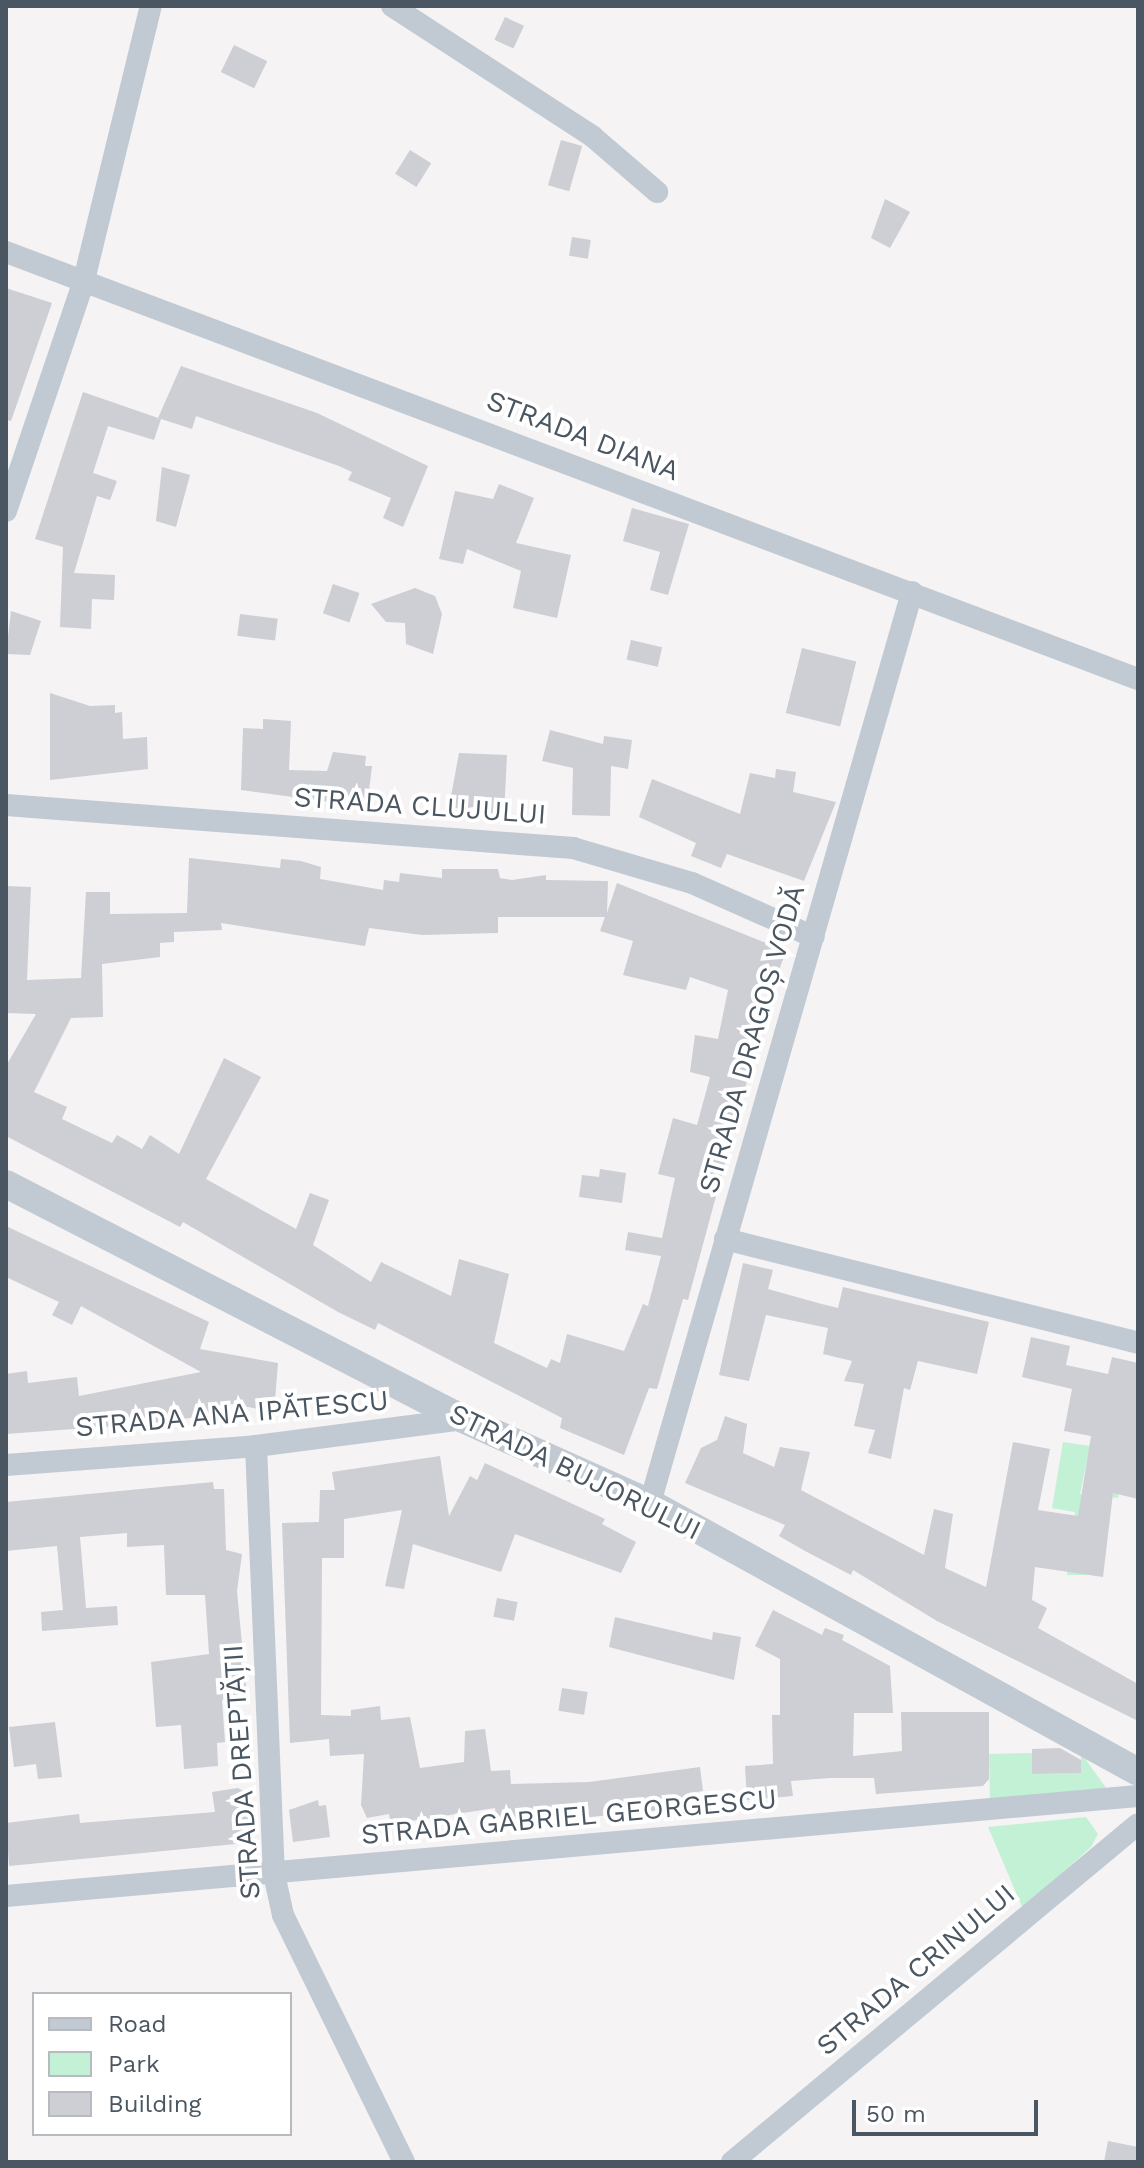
<!DOCTYPE html>
<html>
<head>
<meta charset="utf-8">
<style>
  body { margin:0 }
  #map { position:relative; width:1144px; height:2168px; overflow:hidden; background:#f5f3f3; font-family:"Work Sans",sans-serif }
  div>[style] { position:absolute }
  .green>* { inset:0; background:#c3f1d5 }
  .building>* { inset:0; background:#cdcfd5; transform-origin:0 0 }
  .minor>* { height:22px; margin:-11px; padding:0 11px; transform-origin:11px; border-radius:11px; background:#c1cad2 }
  .tertiary>* { height:28px; margin:-14px; padding:0 14px; transform-origin:14px; border-radius:14px; background:#c1cad2 }
  span { translate:-50% -50%; white-space:nowrap; text-align:center; line-height:1.15; -webkit-text-stroke:8px #fff; paint-order:stroke }
  .street-label { font-size:28px; color:#4a5661 }
  .frame { position:absolute; inset:0; border:8px solid #4a5661; pointer-events:none }
  .legend { position:absolute; left:32px; top:1992px; width:260px; height:144px; box-sizing:border-box; background:#fff; border:2px solid #b7bbc0; margin:0; padding:10px 14px; list-style:none; font-size:24px; color:#4a5661 }
  .legend li { display:flex; align-items:center; gap:16px; height:40px }
  .legend b { width:40px; border:2px solid #b7bbc0 }
  .scale { position:absolute; left:852px; top:2100px; width:186px; height:36px; box-sizing:border-box; border:4px solid #4a5661; border-top:0; padding-left:10px; font-size:24px; line-height:28px; white-space:nowrap; color:#4a5661; -webkit-text-stroke:6px #fff; paint-order:stroke }
</style>
</head>
<body>
<div id="map">
  <div class="green">
    <div style="clip-path:polygon(1063px 1442px,1090px 1446px,1080px 1494px,1096px 1496px,1123px 1464px,1118px 1498px,1097px 1496px,1087px 1575px,1067px 1575px,1075px 1512px,1052px 1508px)"></div>
    <div style="clip-path:polygon(1032px 1753px,1033px 1774px,1081px 1773px,1081px 1753px,1107px 1789px,990px 1800px,989px 1754px)"></div>
    <div style="clip-path:polygon(1086px 1817px,1098px 1834px,1091px 1847px,1023px 1909px,988px 1827px)"></div>
  </div>
  <div class="building">
    <div style="left:505px;top:17px;width:21px;height:25px;rotate:25deg"></div>
    <div style="left:234px;top:45px;width:37px;height:30px;rotate:26deg"></div>
    <div style="left:561px;top:140px;width:22px;height:47px;rotate:16deg"></div>
    <div style="left:410px;top:150px;width:25px;height:28px;rotate:32deg"></div>
    <div style="clip-path:polygon(885px 199px,910px 212px,890px 248px,871px 238px)"></div>
    <div style="left:572px;top:237px;width:19px;height:19px;rotate:9deg"></div>
    <div style="clip-path:polygon(6px 288px,52px 303px,11px 421px,6px 420px)"></div>
    <div style="clip-path:polygon(181px 366px,317px 413px,428px 466px,403px 527px,383px 518px,391px 498px,348px 480px,352px 472px,339px 466px,196px 416px,192px 429px,158px 418px)"></div>
    <div style="clip-path:polygon(83px 392px,161px 419px,154px 440px,108px 426px,93px 473px,117px 481px,110px 500px,97px 496px,74px 573px,115px 575px,114px 600px,92px 599px,91px 629px,60px 627px,63px 547px,35px 539px)"></div>
    <div style="clip-path:polygon(162px 467px,190px 475px,176px 527px,156px 521px)"></div>
    <div style="clip-path:polygon(499px 484px,534px 498px,516px 543px,571px 555px,557px 618px,513px 608px,521px 571px,467px 549px,463px 564px,439px 559px,455px 491px,493px 499px)"></div>
    <div style="clip-path:polygon(632px 508px,689px 524px,668px 595px,650px 590px,660px 552px,623px 541px)"></div>
    <div style="left:333px;top:584px;width:28px;height:31px;rotate:19deg"></div>
    <div style="clip-path:polygon(415px 588px,435px 596px,442px 614px,433px 654px,406px 644px,405px 623px,386px 622px,371px 604px)"></div>
    <div style="clip-path:polygon(11px 611px,41px 621px,30px 655px,6px 654px)"></div>
    <div style="left:240px;top:614px;width:38px;height:22px;rotate:7deg"></div>
    <div style="left:631px;top:640px;width:32px;height:20px;rotate:13deg"></div>
    <div style="left:802px;top:648px;width:56px;height:67px;rotate:14deg"></div>
    <div style="clip-path:polygon(50px 693px,90px 706px,115px 705px,115px 713px,122px 712px,123px 739px,147px 737px,148px 769px,50px 780px)"></div>
    <div style="clip-path:polygon(263px 719px,291px 721px,289px 770px,327px 771px,333px 752px,366px 756px,365px 766px,372px 766px,367px 807px,241px 790px,243px 728px,263px 729px)"></div>
    <div style="clip-path:polygon(550px 730px,603px 744px,604px 736px,632px 740px,628px 769px,611px 766px,610px 816px,572px 815px,573px 768px,542px 761px)"></div>
    <div style="clip-path:polygon(459px 753px,507px 755px,504px 815px,449px 807px)"></div>
    <div style="clip-path:polygon(776px 769px,796px 772px,793px 792px,836px 802px,804px 881px,727px 854px,721px 868px,691px 856px,696px 843px,639px 817px,652px 779px,740px 814px,750px 773px,775px 778px)"></div>
    <div style="clip-path:polygon(evenodd,189px 858px,280px 868px,281px 859px,301px 861px,321px 867px,320px 879px,383px 890px,384px 880px,399px 882px,400px 873px,442px 878px,442px 869px,498px 869px,500px 878px,512px 880px,546px 875px,546px 880px,608px 881px,607px 913px,617px 883px,786px 951px,771px 992px,758px 987px,750px 1029px,759px 1031px,757px 1044px,688px 1300px,683px 1299px,657px 1389px,649px 1388px,624px 1455px,560px 1428px,562px 1418px,378px 1323px,375px 1330px,338px 1312px,183px 1222px,180px 1227px,6px 1136px,6px 1066px,36px 1014px,6px 1013px,6px 886px,31px 887px,27px 980px,81px 978px,86px 892px,110px 892px,110px 914px,187px 913px,189px 858px,498px 917px,605px 917px,600px 931px,633px 941px,623px 975px,686px 990px,690px 977px,728px 990px,718px 1039px,695px 1035px,690px 1072px,710px 1077px,697px 1125px,673px 1118px,658px 1174px,675px 1178px,662px 1238px,628px 1232px,625px 1250px,661px 1256px,648px 1306px,643px 1304px,624px 1351px,567px 1334px,560px 1363px,551px 1359px,547px 1368px,494px 1343px,509px 1274px,459px 1259px,451px 1296px,381px 1262px,371px 1282px,313px 1245px,329px 1200px,310px 1193px,296px 1229px,206px 1179px,261px 1077px,224px 1058px,179px 1154px,150px 1135px,142px 1149px,117px 1135px,112px 1143px,62px 1119px,67px 1107px,34px 1092px,71px 1018px,103px 1017px,102px 964px,160px 957px,160px 943px,174px 942px,174px 932px,222px 930px,221px 923px,365px 946px,369px 928px,422px 935px,498px 933px,498px 917px)"></div>
    <div style="clip-path:polygon(600px 1169px,626px 1173px,622px 1203px,579px 1197px,582px 1175px,599px 1177px)"></div>
    <div style="clip-path:polygon(6px 1226px,209px 1322px,200px 1349px,278px 1363px,274px 1412px,232px 1404px,209px 1407px,210px 1415px,155px 1423px,6px 1434px,6px 1374px,27px 1371px,28px 1383px,77px 1377px,79px 1396px,201px 1372px,81px 1306px,72px 1325px,52px 1315px,59px 1302px,6px 1277px)"></div>
    <div style="clip-path:polygon(743px 1263px,773px 1270px,768px 1289px,818px 1303px,838px 1308px,843px 1287px,989px 1322px,977px 1374px,918px 1361px,910px 1390px,904px 1388px,891px 1459px,868px 1453px,875px 1430px,854px 1426px,864px 1384px,844px 1381px,852px 1361px,823px 1354px,828px 1328px,766px 1315px,749px 1381px,719px 1375px)"></div>
    <div style="clip-path:polygon(1031px 1337px,1070px 1346px,1066px 1365px,1108px 1374px,1112px 1357px,1138px 1363px,1138px 1499px,1113px 1493px,1103px 1577px,1035px 1567px,1032px 1600px,1047px 1608px,1038px 1628px,1138px 1684px,1138px 1721px,937px 1621px,853px 1570px,851px 1575px,805px 1551px,779px 1536px,785px 1525px,685px 1483px,701px 1448px,717px 1440px,725px 1416px,747px 1424px,743px 1453px,774px 1467px,780px 1447px,810px 1452px,801px 1490px,924px 1555px,934px 1509px,953px 1514px,945px 1568px,986px 1587px,1013px 1442px,1050px 1449px,1038px 1510px,1078px 1516px,1091px 1436px,1064px 1431px,1072px 1389px,1022px 1377px)"></div>
    <div style="clip-path:polygon(440px 1456px,449px 1516px,470px 1476px,477px 1480px,485px 1463px,605px 1519px,602px 1524px,636px 1542px,621px 1573px,515px 1534px,501px 1572px,413px 1544px,404px 1589px,385px 1586px,402px 1510px,344px 1519px,344px 1558px,322px 1558px,321px 1715px,351px 1716px,351px 1710px,380px 1706px,381px 1720px,410px 1717px,420px 1768px,464px 1762px,465px 1731px,485px 1729px,491px 1771px,510px 1770px,511px 1784px,589px 1782px,700px 1767px,703px 1791px,691px 1793px,693px 1807px,497px 1826px,495px 1808px,391px 1824px,389px 1814px,367px 1818px,361px 1805px,364px 1754px,330px 1756px,329px 1739px,290px 1743px,282px 1523px,319px 1522px,320px 1490px,335px 1490px,332px 1472px)"></div>
    <div style="clip-path:polygon(213px 1482px,214px 1489px,224px 1489px,226px 1550px,242px 1554px,237px 1591px,247px 1697px,222px 1700px,225px 1742px,217px 1743px,218px 1766px,184px 1769px,181px 1725px,156px 1727px,151px 1662px,209px 1654px,205px 1595px,166px 1595px,164px 1545px,127px 1547px,127px 1533px,80px 1537px,86px 1608px,117px 1606px,118px 1625px,42px 1631px,41px 1612px,63px 1610px,57px 1546px,6px 1551px,6px 1502px)"></div>
    <div style="left:497px;top:1598px;width:21px;height:19px;rotate:11deg"></div>
    <div style="clip-path:polygon(773px 1610px,822px 1635px,825px 1628px,844px 1635px,842px 1640px,890px 1666px,893px 1713px,854px 1713px,853px 1756px,902px 1751px,901px 1712px,989px 1712px,989px 1779px,983px 1786px,876px 1794px,874px 1778px,830px 1778px,791px 1781px,793px 1796px,747px 1800px,745px 1766px,773px 1764px,772px 1715px,780px 1715px,780px 1659px,755px 1646px)"></div>
    <div style="clip-path:polygon(615px 1617px,712px 1640px,713px 1632px,741px 1637px,734px 1680px,609px 1647px)"></div>
    <div style="left:562px;top:1688px;width:26px;height:23px;rotate:9deg"></div>
    <div style="clip-path:polygon(55px 1722px,62px 1777px,38px 1779px,36px 1764px,14px 1767px,9px 1727px)"></div>
    <div style="clip-path:polygon(1060px 1748px,1081px 1760px,1081px 1773px,1032px 1774px,1032px 1749px)"></div>
    <div style="clip-path:polygon(238px 1788px,250px 1795px,246px 1843px,9px 1866px,6px 1823px,79px 1814px,80px 1823px,215px 1812px,212px 1792px)"></div>
    <div style="clip-path:polygon(318px 1800px,319px 1806px,326px 1805px,330px 1837px,293px 1842px,289px 1810px)"></div>
    <div style="clip-path:polygon(1108px 2141px,1138px 2147px,1138px 2162px,1104px 2162px)"></div>
  </div>
  <div class="minor">
    <div style="left:392px;top:6px;width:239px;rotate:33deg"></div>
    <div style="left:592px;top:136px;width:86px;rotate:40.7deg"></div>
    <div style="left:6px;top:252px;width:1210px;rotate:20.67deg"></div>
    <div style="left:6px;top:511px;width:244px;rotate:-71.3deg"></div>
    <div style="left:84px;top:280px;width:282px;rotate:-76.3deg"></div>
    <div style="left:6px;top:805px;width:569px;rotate:4.34deg"></div>
    <div style="left:573px;top:848px;width:124px;rotate:16.4deg"></div>
    <div style="left:692px;top:883px;width:133px;rotate:23.9deg"></div>
    <div style="left:725px;top:1239px;width:426px;rotate:14.1deg"></div>
    <div style="left:256px;top:1446px;width:428px;rotate:87.6deg"></div>
    <div style="left:274px;top:1874px;width:42px;rotate:77.6deg"></div>
    <div style="left:283px;top:1915px;width:275px;rotate:63.9deg"></div>
    <div style="left:6px;top:1465px;width:251px;rotate:-4.3deg"></div>
    <div style="left:256px;top:1446px;width:209px;rotate:-7.4deg"></div>
    <div style="left:650px;top:1503px;width:948px;rotate:-73.95deg"></div>
    <div style="left:6px;top:1896px;width:1136px;rotate:-5.05deg"></div>
    <div style="left:732px;top:2162px;width:528px;rotate:-39.78deg"></div>
  </div>
  <div class="tertiary">
    <div style="left:6px;top:1184px;width:514px;rotate:27.21deg"></div>
    <div style="left:463px;top:1419px;width:205px;rotate:24.2deg"></div>
    <div style="left:650px;top:1503px;width:557px;rotate:28.86deg"></div>
  </div>
  <div class="street-label">
    <span style="left:583px;top:436px;rotate:21deg">STRADA DIANA</span>
    <span style="left:420px;top:806px;rotate:4deg">STRADA CLUJULUI</span>
    <span style="left:752px;top:1039px;rotate:-74deg">STRADA DRAGOȘ VODĂ</span>
    <span style="left:232px;top:1414px;rotate:-5deg">STRADA ANA IPĂTESCU</span>
    <span style="left:575px;top:1472px;rotate:26deg">STRADA BUJORULUI</span>
    <span style="left:242px;top:1772px;rotate:-94deg">STRADA DREPTĂȚII</span>
    <span style="left:569px;top:1817px;rotate:-5deg">STRADA GABRIEL GEORGESCU</span>
    <span style="left:916px;top:1970px;rotate:-40deg">STRADA CRINULUI</span>
  </div>
  <div class="frame"></div>
  <ul class="legend">
  <li><b style="height:10px;background:#c1cad2"></b>Road</li>
  <li><b style="height:22px;background:#c3f1d5"></b>Park</li>
  <li><b style="height:22px;background:#cdcfd5"></b>Building</li>
  </ul>
  <div class="scale">50 m</div>
</div>
</body>
</html>
